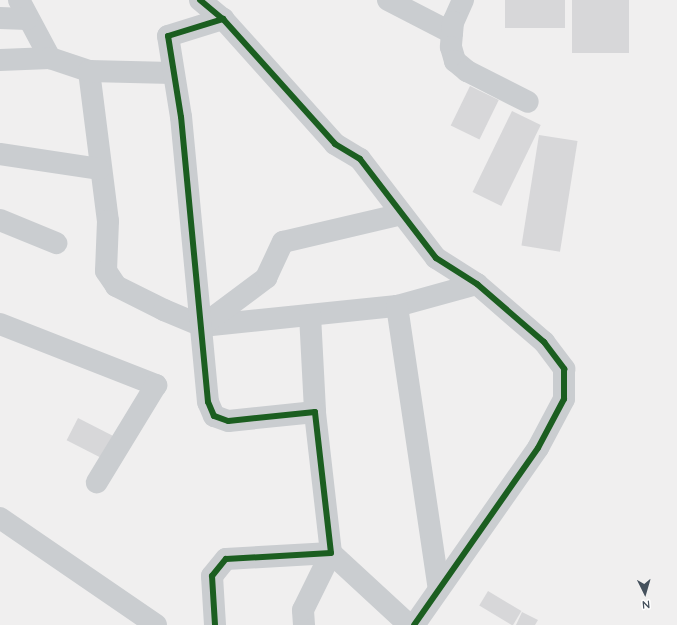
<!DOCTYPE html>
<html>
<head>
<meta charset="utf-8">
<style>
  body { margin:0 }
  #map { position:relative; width:677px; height:625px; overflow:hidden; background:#f0efef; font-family:Quicksand,sans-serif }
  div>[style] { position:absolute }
  .building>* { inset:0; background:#d7d7d9; transform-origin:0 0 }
  .minor>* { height:22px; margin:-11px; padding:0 11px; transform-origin:11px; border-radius:11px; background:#cacdd0 }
  .cycleway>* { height:6px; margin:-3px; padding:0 3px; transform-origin:3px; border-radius:3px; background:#1b5e20 }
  span { translate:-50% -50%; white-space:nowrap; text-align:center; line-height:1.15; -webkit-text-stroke:4px #fff; paint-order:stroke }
  .north { position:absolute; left:625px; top:573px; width:40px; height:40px; -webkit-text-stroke:3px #fff; paint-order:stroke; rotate:175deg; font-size:11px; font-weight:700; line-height:16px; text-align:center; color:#45515d }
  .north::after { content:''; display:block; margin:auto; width:14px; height:18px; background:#45515d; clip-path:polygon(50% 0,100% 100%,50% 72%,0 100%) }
</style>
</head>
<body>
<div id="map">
  <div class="building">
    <div style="left:505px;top:0;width:60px;height:28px"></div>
    <div style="left:572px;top:0;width:57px;height:53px"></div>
    <div style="left:470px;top:86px;width:32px;height:44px;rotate:26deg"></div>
    <div style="left:512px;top:111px;width:32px;height:90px;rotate:26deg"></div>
    <div style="left:539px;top:135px;width:39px;height:112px;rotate:9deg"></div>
    <div style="left:78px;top:418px;width:39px;height:25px;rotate:27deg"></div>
    <div style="left:488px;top:591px;width:39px;height:17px;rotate:31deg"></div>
    <div style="clip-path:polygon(522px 612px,538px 620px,535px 625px,516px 625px)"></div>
  </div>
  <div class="minor">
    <div style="left:19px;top:0;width:66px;rotate:61.9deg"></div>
    <div style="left:200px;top:0;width:30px;rotate:40deg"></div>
    <div style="left:223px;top:19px;width:168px;rotate:48.1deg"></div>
    <div style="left:335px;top:144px;width:29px;rotate:31deg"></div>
    <div style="left:360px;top:159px;width:125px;rotate:52.5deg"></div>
    <div style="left:436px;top:258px;width:49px;rotate:32.4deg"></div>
    <div style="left:477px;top:284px;width:89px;rotate:40.9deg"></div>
    <div style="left:544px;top:342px;width:34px;rotate:53deg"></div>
    <div style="left:564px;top:369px;width:30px;rotate:90deg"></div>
    <div style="left:564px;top:399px;width:55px;rotate:118deg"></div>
    <div style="left:538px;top:448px;width:216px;rotate:125deg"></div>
    <div style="left:388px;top:0;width:72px;rotate:27.3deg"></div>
    <div style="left:463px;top:0;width:24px;rotate:114deg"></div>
    <div style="left:453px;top:22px;width:25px;rotate:95deg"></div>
    <div style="left:451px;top:47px;width:15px;rotate:74deg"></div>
    <div style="left:455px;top:61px;width:16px;rotate:40deg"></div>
    <div style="left:467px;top:71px;width:68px;rotate:26.9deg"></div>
    <div style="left:0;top:18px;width:27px;rotate:2deg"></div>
    <div style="left:0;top:60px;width:50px;rotate:-2.3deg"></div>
    <div style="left:50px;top:58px;width:41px;rotate:18.4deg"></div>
    <div style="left:89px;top:71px;width:151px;rotate:82.8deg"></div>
    <div style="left:108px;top:221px;width:50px;rotate:92.3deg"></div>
    <div style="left:106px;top:271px;width:18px;rotate:56deg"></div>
    <div style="left:116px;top:286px;width:54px;rotate:26.6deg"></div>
    <div style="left:164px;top:310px;width:41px;rotate:22.8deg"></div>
    <div style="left:202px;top:326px;width:196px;rotate:-5.9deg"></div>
    <div style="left:397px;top:306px;width:83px;rotate:-15.4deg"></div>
    <div style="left:89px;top:71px;width:83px;rotate:1.4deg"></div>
    <div style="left:0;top:154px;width:100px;rotate:8.6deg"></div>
    <div style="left:0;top:220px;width:61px;rotate:22.3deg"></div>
    <div style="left:397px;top:306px;width:286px;rotate:81.6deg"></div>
    <div style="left:310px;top:315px;width:97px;rotate:87deg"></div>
    <div style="left:0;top:324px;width:168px;rotate:21.4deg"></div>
    <div style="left:156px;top:385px;width:114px;rotate:121.3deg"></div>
    <div style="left:203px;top:325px;width:79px;rotate:-36.7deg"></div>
    <div style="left:266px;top:278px;width:40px;rotate:-65deg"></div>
    <div style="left:283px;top:242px;width:122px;rotate:-13.2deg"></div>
    <div style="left:0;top:518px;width:189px;rotate:34.4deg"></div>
    <div style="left:215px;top:625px;width:49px;rotate:-93.5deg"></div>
    <div style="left:212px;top:576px;width:22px;rotate:-51deg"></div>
    <div style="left:226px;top:559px;width:105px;rotate:-3.3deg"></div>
    <div style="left:331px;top:553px;width:142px;rotate:-96.5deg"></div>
    <div style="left:315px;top:412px;width:87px;rotate:174.1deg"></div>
    <div style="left:228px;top:421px;width:15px;rotate:-160deg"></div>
    <div style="left:214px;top:416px;width:15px;rotate:-113deg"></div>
    <div style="left:208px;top:402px;width:286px;rotate:-95.4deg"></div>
    <div style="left:181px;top:117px;width:82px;rotate:-99.1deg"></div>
    <div style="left:168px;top:36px;width:58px;rotate:-17.2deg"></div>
    <div style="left:304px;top:625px;width:15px;rotate:-94deg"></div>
    <div style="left:303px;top:610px;width:64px;rotate:-63.8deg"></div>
    <div style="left:331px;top:553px;width:106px;rotate:42.7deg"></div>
  </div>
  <div class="cycleway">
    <div style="left:200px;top:0;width:30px;rotate:40deg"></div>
    <div style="left:223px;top:19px;width:168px;rotate:48.1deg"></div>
    <div style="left:335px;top:144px;width:29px;rotate:31deg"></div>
    <div style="left:360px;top:159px;width:125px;rotate:52.5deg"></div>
    <div style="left:436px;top:258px;width:49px;rotate:32.4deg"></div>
    <div style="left:477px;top:284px;width:89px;rotate:40.9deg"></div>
    <div style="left:544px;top:342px;width:34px;rotate:53deg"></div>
    <div style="left:564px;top:369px;width:30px;rotate:90deg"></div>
    <div style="left:564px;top:399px;width:55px;rotate:118deg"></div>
    <div style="left:538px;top:448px;width:216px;rotate:125deg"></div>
    <div style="left:215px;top:625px;width:49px;rotate:-93.5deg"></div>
    <div style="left:212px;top:576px;width:22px;rotate:-51deg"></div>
    <div style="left:226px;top:559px;width:105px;rotate:-3.3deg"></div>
    <div style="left:331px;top:553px;width:142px;rotate:-96.5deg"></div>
    <div style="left:315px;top:412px;width:87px;rotate:174.1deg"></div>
    <div style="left:228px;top:421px;width:15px;rotate:-160deg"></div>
    <div style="left:214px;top:416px;width:15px;rotate:-113deg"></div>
    <div style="left:208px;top:402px;width:286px;rotate:-95.4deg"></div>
    <div style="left:181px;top:117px;width:82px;rotate:-99.1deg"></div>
    <div style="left:168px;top:36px;width:58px;rotate:-17.2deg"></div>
  </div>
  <div class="north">N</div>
</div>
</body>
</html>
